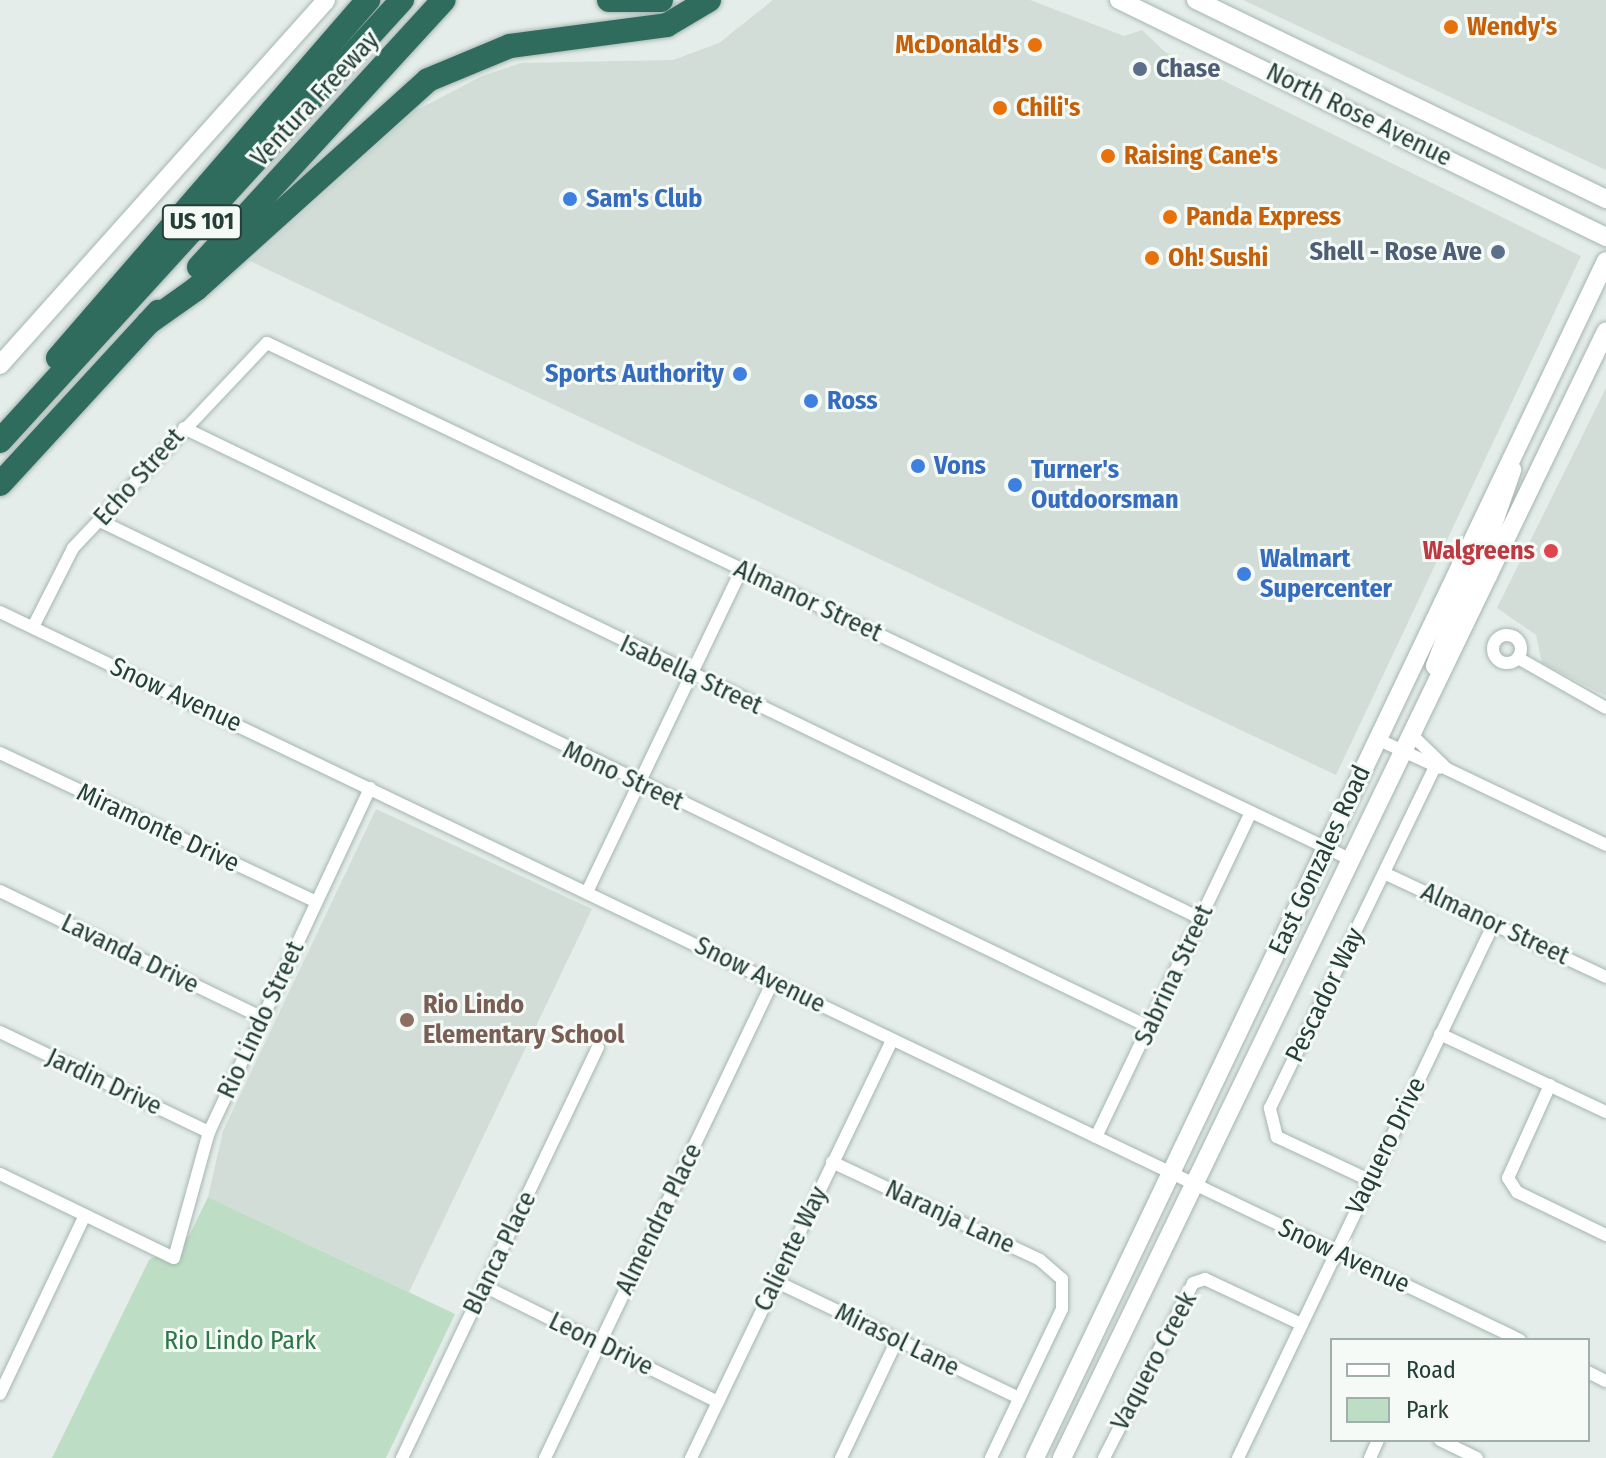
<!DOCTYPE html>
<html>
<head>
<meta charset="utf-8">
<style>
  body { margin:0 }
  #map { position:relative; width:1606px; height:1458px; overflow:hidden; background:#e4ede9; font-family:"Fira Sans Condensed",sans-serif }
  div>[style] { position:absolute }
  .built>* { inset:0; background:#d2ddd8 }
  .green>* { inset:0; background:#bddec5 }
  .roads { filter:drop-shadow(0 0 2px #a6b5b0) drop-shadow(0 0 2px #a6b5b0) }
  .street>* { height:12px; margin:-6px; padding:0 6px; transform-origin:6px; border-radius:6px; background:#fff }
  .street>.ring { margin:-6px; padding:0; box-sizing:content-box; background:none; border:12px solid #fff; border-radius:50% }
  .secondary>* { height:18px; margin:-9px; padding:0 9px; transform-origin:9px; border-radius:9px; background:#fff }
  .highway>* { height:24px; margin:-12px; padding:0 12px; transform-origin:12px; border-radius:12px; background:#2f6c5e }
  .dots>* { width:22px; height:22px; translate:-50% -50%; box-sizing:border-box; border:4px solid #f5faf7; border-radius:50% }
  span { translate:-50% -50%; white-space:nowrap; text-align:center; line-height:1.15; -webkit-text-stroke:6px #f5faf7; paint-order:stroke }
  .shield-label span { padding:2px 6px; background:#f5faf7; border:2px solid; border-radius:6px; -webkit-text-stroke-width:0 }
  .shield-label { font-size:24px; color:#233f37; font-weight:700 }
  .food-label { font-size:26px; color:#c56008; font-weight:700 }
  .left { translate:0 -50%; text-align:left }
  .right { translate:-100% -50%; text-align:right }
  .service-label { font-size:26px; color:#4e5e75; font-weight:700 }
  .street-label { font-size:26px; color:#233f37 }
  .shop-label { font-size:26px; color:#366cbe; font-weight:700 }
  .health-label { font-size:26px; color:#be3a42; font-weight:700 }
  .education-label { font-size:26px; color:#785e54; font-weight:700 }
  .park-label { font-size:26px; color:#2d7648 }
  .legend { position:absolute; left:1330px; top:1338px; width:260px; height:104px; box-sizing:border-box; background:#f5faf7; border:2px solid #a1afaa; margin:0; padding:10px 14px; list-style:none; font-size:24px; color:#233f37 }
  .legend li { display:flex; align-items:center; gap:16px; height:40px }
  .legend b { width:40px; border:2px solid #a1afaa }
</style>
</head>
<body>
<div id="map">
  <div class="built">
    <div style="clip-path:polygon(773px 0,1030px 0,1124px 36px,1142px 30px,1165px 52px,1581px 256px,1336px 775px,250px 261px,415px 111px,482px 76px,521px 63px,673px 60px,719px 43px)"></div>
    <div style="clip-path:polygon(1243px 0,1606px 0,1606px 170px)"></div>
    <div style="clip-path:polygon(1606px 388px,1606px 696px,1542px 663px,1536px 635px,1497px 608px)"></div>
    <div style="clip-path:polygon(376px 809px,592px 909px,409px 1292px,208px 1197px,223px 1131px)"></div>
  </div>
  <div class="green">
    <div style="clip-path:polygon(208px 1197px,455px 1314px,386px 1458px,52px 1458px,149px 1260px,189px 1236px)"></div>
  </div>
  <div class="roads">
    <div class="street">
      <div style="left:184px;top:428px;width:1128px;rotate:25.75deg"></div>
      <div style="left:100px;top:521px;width:1165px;rotate:25.75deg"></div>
      <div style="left:0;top:612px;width:1685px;rotate:25.59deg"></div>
      <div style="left:33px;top:627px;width:89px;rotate:-63.1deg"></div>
      <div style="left:73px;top:548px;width:282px;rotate:-46.6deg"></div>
      <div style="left:267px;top:343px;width:1200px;rotate:25.48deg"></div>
      <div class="ring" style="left:1493px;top:635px;width:16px;height:16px"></div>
      <div style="left:1518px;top:658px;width:101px;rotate:29.6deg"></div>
      <div style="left:1411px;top:734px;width:50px;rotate:44.2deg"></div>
      <div style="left:1447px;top:769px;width:176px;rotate:25.5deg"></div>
      <div style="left:1377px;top:739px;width:69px;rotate:24.7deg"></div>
      <div style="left:0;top:753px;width:349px;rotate:25.2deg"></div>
      <div style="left:1384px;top:873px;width:245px;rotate:25.1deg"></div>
      <div style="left:0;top:891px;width:290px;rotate:25.8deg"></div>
      <div style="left:587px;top:892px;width:358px;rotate:-64.4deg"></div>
      <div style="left:0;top:1032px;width:232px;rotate:25.6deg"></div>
      <div style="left:1440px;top:1034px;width:183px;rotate:25.2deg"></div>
      <div style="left:1550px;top:1085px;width:102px;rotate:114.3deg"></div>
      <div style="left:1508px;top:1178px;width:17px;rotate:57deg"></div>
      <div style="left:1517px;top:1192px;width:99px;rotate:25.8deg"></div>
      <div style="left:1096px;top:1137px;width:360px;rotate:-64.5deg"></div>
      <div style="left:832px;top:1162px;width:230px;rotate:25.2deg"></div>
      <div style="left:1040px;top:1260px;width:29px;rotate:41deg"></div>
      <div style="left:1062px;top:1279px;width:30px;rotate:90deg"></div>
      <div style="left:1062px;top:1309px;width:165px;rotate:115.5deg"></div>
      <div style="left:0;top:1174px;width:193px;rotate:25.8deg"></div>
      <div style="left:174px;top:1258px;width:131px;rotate:-74.5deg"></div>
      <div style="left:209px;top:1132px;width:380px;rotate:-64.9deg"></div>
      <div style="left:1369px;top:1180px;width:102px;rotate:-154.9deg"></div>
      <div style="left:1277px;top:1137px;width:30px;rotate:-104deg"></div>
      <div style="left:1270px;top:1108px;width:384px;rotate:-64.2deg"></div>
      <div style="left:775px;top:1281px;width:271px;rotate:25.6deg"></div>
      <div style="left:484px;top:1286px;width:261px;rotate:26.4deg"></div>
      <div style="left:1588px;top:1372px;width:20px;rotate:27deg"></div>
      <div style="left:0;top:1394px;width:198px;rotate:-64.6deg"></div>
      <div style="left:1440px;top:1440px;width:41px;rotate:25.9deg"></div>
      <div style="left:402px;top:1458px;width:455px;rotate:-64.5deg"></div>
      <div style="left:545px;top:1458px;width:529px;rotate:-64.45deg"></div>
      <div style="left:691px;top:1458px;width:464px;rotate:-64.3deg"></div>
      <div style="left:841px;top:1458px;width:131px;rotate:-64.6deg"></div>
      <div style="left:1104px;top:1458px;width:196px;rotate:-63deg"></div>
      <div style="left:1193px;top:1283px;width:13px;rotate:-18deg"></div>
      <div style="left:1205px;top:1279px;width:106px;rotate:25.1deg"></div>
      <div style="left:1238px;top:1458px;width:593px;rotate:-64.43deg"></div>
      <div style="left:1370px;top:1458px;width:20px;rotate:-66deg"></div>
    </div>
    <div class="secondary">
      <div style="left:1119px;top:0;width:542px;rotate:25.95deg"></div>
      <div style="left:1196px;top:0;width:456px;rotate:25.9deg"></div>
      <div style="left:0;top:365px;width:489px;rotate:-48.2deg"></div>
      <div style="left:1488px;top:576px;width:14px;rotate:-129deg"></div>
      <div style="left:1479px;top:565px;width:101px;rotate:-70.8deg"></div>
      <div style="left:1435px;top:666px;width:94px;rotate:-69.4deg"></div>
      <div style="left:1468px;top:578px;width:17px;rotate:-115deg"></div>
      <div style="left:1035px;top:1458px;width:1326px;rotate:-64.5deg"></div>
      <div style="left:1062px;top:1458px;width:1251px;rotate:-64.23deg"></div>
    </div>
    <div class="highway">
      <div style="left:609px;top:0;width:52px"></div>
      <div style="left:199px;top:267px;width:362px;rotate:-47.5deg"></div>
      <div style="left:148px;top:323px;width:59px;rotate:-35.3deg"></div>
      <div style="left:196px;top:289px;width:312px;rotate:-42deg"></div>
      <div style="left:428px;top:80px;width:89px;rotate:-22.5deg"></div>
      <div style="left:510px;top:46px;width:158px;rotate:-7.6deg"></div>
      <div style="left:667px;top:25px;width:49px;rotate:-30.8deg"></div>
      <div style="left:58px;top:358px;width:474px;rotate:-49.1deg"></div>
      <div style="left:0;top:441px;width:597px;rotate:-47.65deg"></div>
      <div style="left:0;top:484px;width:234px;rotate:-47.4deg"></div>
    </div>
  </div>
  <div class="dots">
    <div style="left:1451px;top:27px;background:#e8710a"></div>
    <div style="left:1035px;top:45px;background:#e8710a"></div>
    <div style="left:1140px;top:69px;background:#5c6f8a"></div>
    <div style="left:1000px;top:108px;background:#e8710a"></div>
    <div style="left:1108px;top:156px;background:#e8710a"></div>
    <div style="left:570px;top:199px;background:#3f7fe0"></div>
    <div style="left:1170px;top:217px;background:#e8710a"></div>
    <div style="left:1498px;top:252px;background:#5c6f8a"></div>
    <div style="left:1152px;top:258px;background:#e8710a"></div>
    <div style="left:740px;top:374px;background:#3f7fe0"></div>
    <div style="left:811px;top:401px;background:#3f7fe0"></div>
    <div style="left:918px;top:466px;background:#3f7fe0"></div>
    <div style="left:1015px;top:485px;background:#3f7fe0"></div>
    <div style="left:1551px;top:551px;background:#e0444e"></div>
    <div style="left:1244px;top:574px;background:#3f7fe0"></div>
    <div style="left:407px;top:1020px;background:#8d6e63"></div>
  </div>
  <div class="shield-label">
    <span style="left:202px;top:222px">US 101</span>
  </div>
  <div class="food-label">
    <span class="left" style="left:1467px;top:27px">Wendy's</span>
    <span class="right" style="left:1019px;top:45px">McDonald's</span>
    <span class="left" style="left:1016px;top:108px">Chili's</span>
    <span class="left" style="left:1124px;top:156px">Raising Cane's</span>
    <span class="left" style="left:1186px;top:217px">Panda Express</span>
    <span class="left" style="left:1168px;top:258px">Oh! Sushi</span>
  </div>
  <div class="service-label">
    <span class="left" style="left:1156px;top:69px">Chase</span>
    <span class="right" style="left:1482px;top:252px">Shell - Rose Ave</span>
  </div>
  <div class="street-label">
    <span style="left:315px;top:99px;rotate:-47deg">Ventura Freeway</span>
    <span style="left:1359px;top:115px;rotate:26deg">North Rose Avenue</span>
    <span style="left:139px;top:477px;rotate:-48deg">Echo Street</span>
    <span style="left:808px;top:601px;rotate:25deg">Almanor Street</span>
    <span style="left:691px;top:675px;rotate:25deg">Isabella Street</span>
    <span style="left:176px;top:695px;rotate:25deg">Snow Avenue</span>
    <span style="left:623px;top:776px;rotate:25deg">Mono Street</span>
    <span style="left:158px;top:828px;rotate:25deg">Miramonte Drive</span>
    <span style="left:1320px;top:860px;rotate:-65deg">East Gonzales Road</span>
    <span style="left:1495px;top:924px;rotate:25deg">Almanor Street</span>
    <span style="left:130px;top:954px;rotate:26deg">Lavanda Drive</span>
    <span style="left:760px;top:975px;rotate:26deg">Snow Avenue</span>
    <span style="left:1174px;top:975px;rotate:-65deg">Sabrina Street</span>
    <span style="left:1325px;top:995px;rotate:-64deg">Pescador Way</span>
    <span style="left:261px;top:1020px;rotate:-65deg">Rio Lindo Street</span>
    <span style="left:104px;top:1082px;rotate:25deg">Jardin Drive</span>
    <span style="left:1386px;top:1146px;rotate:-64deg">Vaquero Drive</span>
    <span style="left:950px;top:1217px;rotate:25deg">Naranja Lane</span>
    <span style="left:659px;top:1219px;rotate:-64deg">Almendra Place</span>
    <span style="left:791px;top:1249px;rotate:-64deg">Caliente Way</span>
    <span style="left:500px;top:1253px;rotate:-64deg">Blanca Place</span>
    <span style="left:1344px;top:1256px;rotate:25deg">Snow Avenue</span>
    <span style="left:897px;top:1340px;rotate:26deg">Mirasol Lane</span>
    <span style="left:601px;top:1344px;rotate:26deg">Leon Drive</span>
    <span style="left:1154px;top:1361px;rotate:-62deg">Vaquero Creek</span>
  </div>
  <div class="shop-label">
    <span class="left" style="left:586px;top:199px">Sam's Club</span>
    <span class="right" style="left:724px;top:374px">Sports Authority</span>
    <span class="left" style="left:827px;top:401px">Ross</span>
    <span class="left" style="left:934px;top:466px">Vons</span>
    <span class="left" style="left:1031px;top:485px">Turner's<br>Outdoorsman</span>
    <span class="left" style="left:1260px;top:574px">Walmart<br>Supercenter</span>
  </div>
  <div class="health-label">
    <span class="right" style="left:1535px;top:551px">Walgreens</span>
  </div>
  <div class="education-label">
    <span class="left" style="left:423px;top:1020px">Rio Lindo<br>Elementary School</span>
  </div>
  <div class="park-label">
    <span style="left:240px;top:1341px">Rio Lindo Park</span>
  </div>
  <ul class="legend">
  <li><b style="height:10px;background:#fff"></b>Road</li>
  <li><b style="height:22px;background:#bddec5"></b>Park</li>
  </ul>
</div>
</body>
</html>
